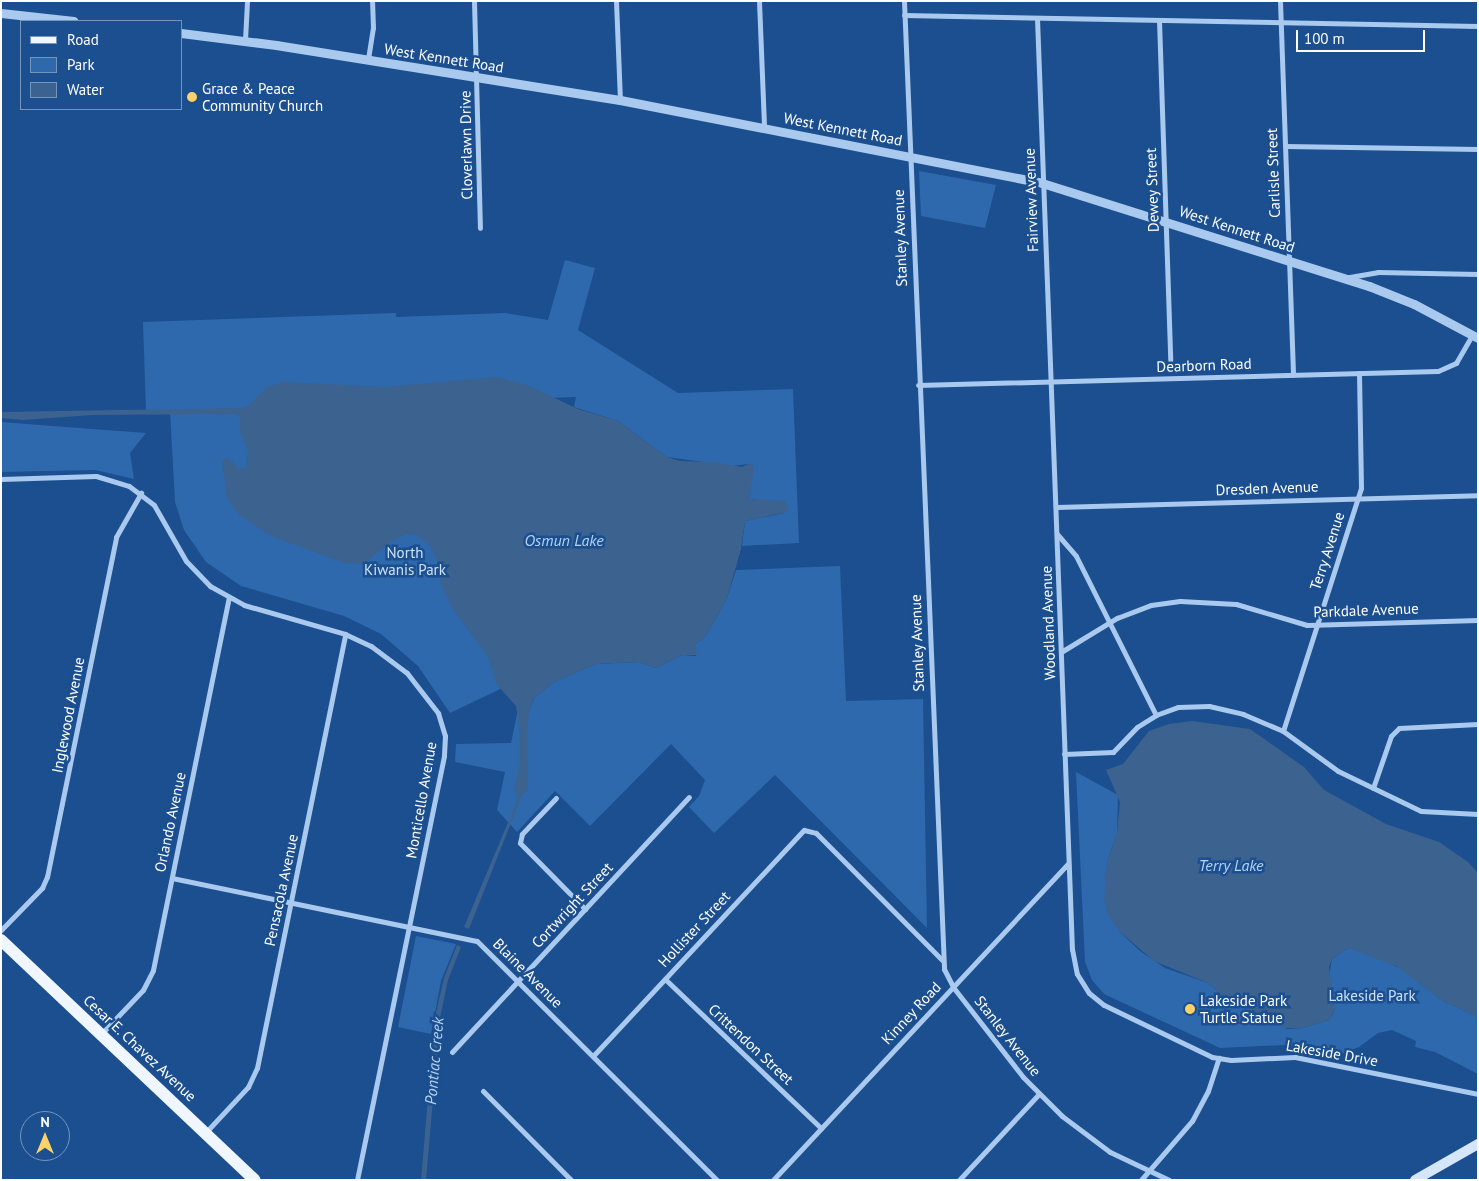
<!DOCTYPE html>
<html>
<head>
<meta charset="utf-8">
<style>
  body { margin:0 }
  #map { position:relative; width:1479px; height:1181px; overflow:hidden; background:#1b4f8f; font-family:"PT Sans",sans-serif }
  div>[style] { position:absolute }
  .green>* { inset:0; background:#2e69ad }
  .water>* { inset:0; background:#3c6290 }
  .minor>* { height:5px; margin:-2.5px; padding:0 2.5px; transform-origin:2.5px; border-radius:2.5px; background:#a9c9ee }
  .tertiary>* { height:9px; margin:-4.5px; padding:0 4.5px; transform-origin:4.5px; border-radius:4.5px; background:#a9c9ee }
  .secondary>* { height:10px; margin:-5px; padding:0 5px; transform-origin:5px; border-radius:5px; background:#d6e6fa }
  .primary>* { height:12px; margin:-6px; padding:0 6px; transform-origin:6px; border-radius:6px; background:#f0f6ff }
  .dots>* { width:14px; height:14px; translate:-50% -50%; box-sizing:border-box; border:2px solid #1b4f8f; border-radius:50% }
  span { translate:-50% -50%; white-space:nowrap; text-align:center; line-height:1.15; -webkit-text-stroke:5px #1b4f8f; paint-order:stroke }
  .street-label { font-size:15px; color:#fff }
  .poi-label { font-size:15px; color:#fff }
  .left { translate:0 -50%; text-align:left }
  .park-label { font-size:15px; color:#cfe3fa }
  .water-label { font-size:16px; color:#b5d3f5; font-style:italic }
  .frame { position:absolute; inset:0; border:2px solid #fff; pointer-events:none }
  .legend { position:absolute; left:20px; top:20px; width:162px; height:90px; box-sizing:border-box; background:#1b4f8f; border:1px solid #7695bc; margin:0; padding:6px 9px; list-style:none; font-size:15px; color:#fff }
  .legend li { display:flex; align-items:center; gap:10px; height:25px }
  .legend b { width:25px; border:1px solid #7695bc }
  .north { position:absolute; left:20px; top:1111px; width:50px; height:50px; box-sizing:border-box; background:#1b4f8f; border:1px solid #7695bc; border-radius:50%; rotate:0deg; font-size:14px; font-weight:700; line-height:20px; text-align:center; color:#fff }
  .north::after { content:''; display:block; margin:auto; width:18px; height:22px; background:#ffd166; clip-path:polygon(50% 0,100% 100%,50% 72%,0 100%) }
  .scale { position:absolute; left:1296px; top:30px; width:129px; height:22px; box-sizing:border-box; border:2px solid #fff; border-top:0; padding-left:6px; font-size:15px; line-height:18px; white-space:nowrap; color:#fff; -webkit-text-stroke:4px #1b4f8f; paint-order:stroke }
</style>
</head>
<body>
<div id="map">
  <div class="green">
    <div style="clip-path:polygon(919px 171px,996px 185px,985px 228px,921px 216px)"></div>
    <div style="clip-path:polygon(565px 260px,595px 268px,578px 330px,678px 393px,793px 389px,799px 543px,742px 546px,745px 521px,784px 513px,769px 501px,749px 499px,752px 470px,749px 464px,732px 466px,667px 457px,618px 421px,574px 407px,576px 397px,302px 407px,450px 483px,524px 678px,450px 713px,418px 666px,381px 634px,344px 616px,241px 586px,206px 562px,184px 530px,175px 502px,170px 411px,146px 412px,143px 322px,396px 313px,396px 317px,505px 313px,548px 320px)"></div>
    <div style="clip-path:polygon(1px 422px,92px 429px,146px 433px,130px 453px,134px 479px,95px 470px,1px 472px)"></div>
    <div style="clip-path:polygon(840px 566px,846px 701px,923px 699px,927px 928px,775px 775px,714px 833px,689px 807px,699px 796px,705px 780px,671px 744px,590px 826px,555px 791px,517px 832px,497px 810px,505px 772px,455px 762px,456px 744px,511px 743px,517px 714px,529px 711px,534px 698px,554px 682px,596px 664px,639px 662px,656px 668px,682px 655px,696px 656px,695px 645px,707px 634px,727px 598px,736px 570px)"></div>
    <div style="clip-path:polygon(1076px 772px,1118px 795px,1117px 833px,1107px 862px,1107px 911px,1119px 931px,1140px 951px,1165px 968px,1208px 983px,1227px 999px,1247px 1008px,1254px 1016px,1272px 1020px,1287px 1029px,1303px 1028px,1329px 1020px,1334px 1012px,1329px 977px,1332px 959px,1348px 948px,1374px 955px,1401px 969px,1443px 1001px,1478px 1017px,1478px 1074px,1435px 1052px,1415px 1047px,1416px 1041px,1392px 1030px,1378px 1033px,1359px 1047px,1343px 1053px,1284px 1045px,1220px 1048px,1104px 994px,1092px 980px,1085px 962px)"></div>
    <div style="clip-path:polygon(416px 936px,456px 944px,441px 981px,431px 1034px,398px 1027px)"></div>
  </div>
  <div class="water">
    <div style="clip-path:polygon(496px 377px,527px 385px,578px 409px,618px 421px,667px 457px,680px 461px,712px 462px,742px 467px,751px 463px,754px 468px,749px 499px,786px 501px,787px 506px,787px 512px,745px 521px,741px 549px,727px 598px,707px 634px,695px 645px,698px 655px,682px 655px,656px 668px,639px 662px,596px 664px,554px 682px,534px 698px,529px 711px,527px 734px,528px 790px,522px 795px,469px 929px,464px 927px,515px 806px,518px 795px,514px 787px,520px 765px,519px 725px,516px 706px,497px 685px,488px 657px,454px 611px,442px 587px,436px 558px,430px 546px,417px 535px,406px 534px,391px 542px,363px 564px,345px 563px,271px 536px,238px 514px,227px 497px,222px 461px,227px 457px,239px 468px,246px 468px,248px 450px,240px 432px,240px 417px,235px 414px,93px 415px,22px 420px,1px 418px,1px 412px,241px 408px,248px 406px,267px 387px,283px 382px,385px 387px)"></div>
    <div style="clip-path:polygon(1192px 721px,1250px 729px,1304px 767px,1324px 790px,1386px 824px,1439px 842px,1468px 862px,1478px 873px,1478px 1017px,1443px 1001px,1396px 966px,1348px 948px,1332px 959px,1329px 967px,1335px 1010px,1329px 1020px,1303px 1028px,1285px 1028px,1272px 1021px,1255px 1018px,1247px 1008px,1227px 999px,1208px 983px,1154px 961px,1119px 931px,1108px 914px,1104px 899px,1107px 862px,1117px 833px,1120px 802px,1106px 770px,1123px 764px,1149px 731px,1169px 724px)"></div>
    <div style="clip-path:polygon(457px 945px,461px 947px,448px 980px,440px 1018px,426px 1180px,421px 1180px,435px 1017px,444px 978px)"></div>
  </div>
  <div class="minor">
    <div style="left:474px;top:1px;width:227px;rotate:88.5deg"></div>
    <div style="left:616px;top:1px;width:99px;rotate:87.7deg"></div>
    <div style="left:759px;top:1px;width:126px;rotate:87.7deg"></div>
    <div style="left:904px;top:1px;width:969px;rotate:87.63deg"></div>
    <div style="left:944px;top:969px;width:20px;rotate:63deg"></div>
    <div style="left:953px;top:987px;width:114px;rotate:52.1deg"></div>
    <div style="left:1023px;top:1077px;width:55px;rotate:45deg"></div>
    <div style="left:1062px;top:1116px;width:60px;rotate:36.9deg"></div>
    <div style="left:1110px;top:1152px;width:65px;rotate:25.4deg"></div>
    <div style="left:1280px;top:1px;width:374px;rotate:88deg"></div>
    <div style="left:904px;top:15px;width:574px;rotate:1.1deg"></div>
    <div style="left:1037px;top:18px;width:932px;rotate:87.85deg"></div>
    <div style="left:1072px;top:949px;width:25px;rotate:79deg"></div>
    <div style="left:1077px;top:974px;width:22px;rotate:58deg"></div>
    <div style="left:1089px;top:993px;width:19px;rotate:39deg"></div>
    <div style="left:1104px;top:1005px;width:120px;rotate:25.7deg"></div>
    <div style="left:1212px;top:1057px;width:19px;rotate:9deg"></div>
    <div style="left:1231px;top:1060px;width:64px;rotate:-2.7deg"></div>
    <div style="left:1295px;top:1057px;width:187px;rotate:11.4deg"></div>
    <div style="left:1159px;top:20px;width:340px;rotate:88.1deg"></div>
    <div style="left:245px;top:40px;width:39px;rotate:-87deg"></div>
    <div style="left:368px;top:59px;width:31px;rotate:-81deg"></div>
    <div style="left:373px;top:28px;width:27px;rotate:-92deg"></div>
    <div style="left:1285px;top:146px;width:193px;rotate:0.9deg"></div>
    <div style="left:1344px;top:278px;width:35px;rotate:-10deg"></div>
    <div style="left:1378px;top:272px;width:100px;rotate:1.1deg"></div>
    <div style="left:918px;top:385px;width:520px;rotate:-1.54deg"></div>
    <div style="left:1438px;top:371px;width:20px;rotate:-24deg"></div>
    <div style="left:1456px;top:363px;width:32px;rotate:-60deg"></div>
    <div style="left:1px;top:479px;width:95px;rotate:-1.8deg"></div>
    <div style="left:96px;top:476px;width:34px;rotate:17deg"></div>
    <div style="left:129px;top:486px;width:31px;rotate:37deg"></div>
    <div style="left:154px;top:505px;width:64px;rotate:60.3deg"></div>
    <div style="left:186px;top:561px;width:35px;rotate:46deg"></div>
    <div style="left:210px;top:586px;width:39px;rotate:29deg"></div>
    <div style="left:244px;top:605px;width:105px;rotate:16deg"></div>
    <div style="left:345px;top:634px;width:29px;rotate:25deg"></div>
    <div style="left:371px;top:646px;width:45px;rotate:36.9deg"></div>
    <div style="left:407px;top:673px;width:51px;rotate:52.2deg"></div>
    <div style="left:438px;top:713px;width:24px;rotate:73deg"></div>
    <div style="left:445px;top:736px;width:20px;rotate:93deg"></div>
    <div style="left:444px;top:756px;width:433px;rotate:101.6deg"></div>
    <div style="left:1057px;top:507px;width:421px;rotate:-1.6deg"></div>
    <div style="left:1057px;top:534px;width:29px;rotate:49deg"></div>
    <div style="left:1076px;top:556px;width:178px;rotate:63.3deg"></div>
    <div style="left:1061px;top:652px;width:66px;rotate:-31.3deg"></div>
    <div style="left:1117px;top:618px;width:36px;rotate:-21deg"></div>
    <div style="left:1151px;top:605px;width:29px;rotate:-8deg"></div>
    <div style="left:1180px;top:601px;width:56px;rotate:3.1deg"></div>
    <div style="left:1236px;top:604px;width:74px;rotate:16.5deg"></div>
    <div style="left:1307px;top:625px;width:171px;rotate:-1.7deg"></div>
    <div style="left:1283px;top:731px;width:255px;rotate:-72.2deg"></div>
    <div style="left:1361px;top:488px;width:115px;rotate:-91deg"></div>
    <div style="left:1064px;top:754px;width:49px;rotate:-2.3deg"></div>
    <div style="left:1113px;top:752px;width:35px;rotate:-46deg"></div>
    <div style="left:1137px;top:727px;width:22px;rotate:-32deg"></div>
    <div style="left:1156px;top:715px;width:23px;rotate:-20deg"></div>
    <div style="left:1178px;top:707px;width:31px;rotate:-2deg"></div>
    <div style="left:1209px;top:706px;width:35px;rotate:13deg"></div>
    <div style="left:1243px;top:714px;width:43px;rotate:23deg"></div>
    <div style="left:1283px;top:731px;width:68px;rotate:36deg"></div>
    <div style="left:1338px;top:771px;width:92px;rotate:25.7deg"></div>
    <div style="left:1421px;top:811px;width:57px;rotate:3deg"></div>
    <div style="left:1373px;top:788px;width:55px;rotate:-70.9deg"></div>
    <div style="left:1391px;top:736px;width:11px;rotate:-45deg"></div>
    <div style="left:1399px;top:728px;width:79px;rotate:-2.9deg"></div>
    <div style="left:556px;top:798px;width:50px;rotate:133.4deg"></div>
    <div style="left:522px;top:834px;width:9px;rotate:103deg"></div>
    <div style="left:520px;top:843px;width:93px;rotate:45.4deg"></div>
    <div style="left:172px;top:878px;width:311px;rotate:11.7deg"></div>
    <div style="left:477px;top:941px;width:339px;rotate:44.9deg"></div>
    <div style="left:1px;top:930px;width:59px;rotate:-45.7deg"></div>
    <div style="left:42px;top:888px;width:12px;rotate:-66deg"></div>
    <div style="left:47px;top:877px;width:347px;rotate:-78.5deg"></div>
    <div style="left:116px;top:537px;width:51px;rotate:-60.4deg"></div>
    <div style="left:665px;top:979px;width:216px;rotate:43.7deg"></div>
    <div style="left:102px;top:1033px;width:59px;rotate:-46.4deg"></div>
    <div style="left:143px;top:990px;width:22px;rotate:-63deg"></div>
    <div style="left:153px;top:970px;width:380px;rotate:-78.5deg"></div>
    <div style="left:452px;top:1052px;width:348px;rotate:-47.1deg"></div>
    <div style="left:593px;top:1056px;width:309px;rotate:-47deg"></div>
    <div style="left:804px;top:830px;width:12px;rotate:14deg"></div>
    <div style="left:816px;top:833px;width:179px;rotate:45.2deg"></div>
    <div style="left:483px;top:1091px;width:125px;rotate:45.3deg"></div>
    <div style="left:206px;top:1132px;width:62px;rotate:-47deg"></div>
    <div style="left:248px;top:1087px;width:21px;rotate:-65deg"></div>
    <div style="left:257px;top:1068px;width:443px;rotate:-78.5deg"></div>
    <div style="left:773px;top:1180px;width:432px;rotate:-47deg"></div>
    <div style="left:959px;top:1180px;width:117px;rotate:-47.1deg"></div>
    <div style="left:1141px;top:1180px;width:78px;rotate:-49.2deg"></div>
    <div style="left:1192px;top:1121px;width:34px;rotate:-62deg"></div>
    <div style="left:1208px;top:1091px;width:35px;rotate:-72deg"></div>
  </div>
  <div class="tertiary">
    <div style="left:1px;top:13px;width:73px;rotate:6.3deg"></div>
    <div style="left:181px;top:33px;width:96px;rotate:7.2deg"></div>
    <div style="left:276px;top:45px;width:348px;rotate:9.1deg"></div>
    <div style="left:620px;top:100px;width:430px;rotate:11.1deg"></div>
    <div style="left:1042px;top:183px;width:343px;rotate:17.5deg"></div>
    <div style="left:1369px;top:286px;width:48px;rotate:21.8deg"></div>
    <div style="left:1414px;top:304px;width:72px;rotate:28deg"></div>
  </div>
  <div class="secondary">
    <div style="left:1415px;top:1180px;width:73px;rotate:-29.7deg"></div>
  </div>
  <div class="primary">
    <div style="left:1px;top:940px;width:349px;rotate:43.4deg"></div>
  </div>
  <div class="dots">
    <div style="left:192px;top:97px;background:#ffd166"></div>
    <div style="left:1190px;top:1009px;background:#ffd166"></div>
  </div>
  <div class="street-label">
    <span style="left:444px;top:58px;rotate:9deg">West Kennett Road</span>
    <span style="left:843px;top:129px;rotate:11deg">West Kennett Road</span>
    <span style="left:466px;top:145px;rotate:-91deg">Cloverlawn Drive</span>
    <span style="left:1273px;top:173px;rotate:-92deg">Carlisle Street</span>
    <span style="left:1152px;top:190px;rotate:-92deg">Dewey Street</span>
    <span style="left:1031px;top:200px;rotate:-92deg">Fairview Avenue</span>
    <span style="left:1237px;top:229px;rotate:18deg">West Kennett Road</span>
    <span style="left:900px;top:238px;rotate:-92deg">Stanley Avenue</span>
    <span style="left:1204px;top:365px;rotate:-2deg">Dearborn Road</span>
    <span style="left:1267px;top:488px;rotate:-2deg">Dresden Avenue</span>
    <span style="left:1327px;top:551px;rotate:-72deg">Terry Avenue</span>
    <span style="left:1366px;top:610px;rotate:-2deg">Parkdale Avenue</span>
    <span style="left:1048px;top:623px;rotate:-92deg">Woodland Avenue</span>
    <span style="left:917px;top:643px;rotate:-92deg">Stanley Avenue</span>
    <span style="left:68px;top:715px;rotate:-79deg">Inglewood Avenue</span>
    <span style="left:421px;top:800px;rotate:-80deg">Monticello Avenue</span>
    <span style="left:170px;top:822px;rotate:-78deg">Orlando Avenue</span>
    <span style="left:281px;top:890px;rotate:-78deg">Pensacola Avenue</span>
    <span style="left:572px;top:905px;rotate:-47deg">Cortwright Street</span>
    <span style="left:694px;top:929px;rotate:-47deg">Hollister Street</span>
    <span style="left:528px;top:973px;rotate:45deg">Blaine Avenue</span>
    <span style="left:911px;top:1013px;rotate:-47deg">Kinney Road</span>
    <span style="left:1008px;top:1036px;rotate:52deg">Stanley Avenue</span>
    <span style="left:751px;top:1044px;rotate:43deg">Crittendon Street</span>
    <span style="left:140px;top:1048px;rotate:43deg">Cesar E. Chavez Avenue</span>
    <span style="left:1332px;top:1053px;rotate:10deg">Lakeside Drive</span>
  </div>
  <div class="poi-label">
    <span class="left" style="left:202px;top:97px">Grace &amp; Peace<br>Community Church</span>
    <span class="left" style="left:1200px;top:1009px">Lakeside Park<br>Turtle Statue</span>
  </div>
  <div class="park-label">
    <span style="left:405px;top:561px">North<br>Kiwanis Park</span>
    <span style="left:1372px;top:996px">Lakeside Park</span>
  </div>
  <div class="water-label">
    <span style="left:564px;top:540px">Osmun Lake</span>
    <span style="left:1231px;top:865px">Terry Lake</span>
    <span style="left:434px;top:1061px;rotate:-85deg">Pontiac Creek</span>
  </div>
  <div class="frame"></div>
  <ul class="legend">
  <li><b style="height:6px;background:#f0f6ff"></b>Road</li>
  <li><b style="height:14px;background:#2e69ad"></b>Park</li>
  <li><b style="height:14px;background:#3c6290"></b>Water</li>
  </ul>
  <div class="north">N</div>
  <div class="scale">100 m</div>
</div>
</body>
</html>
